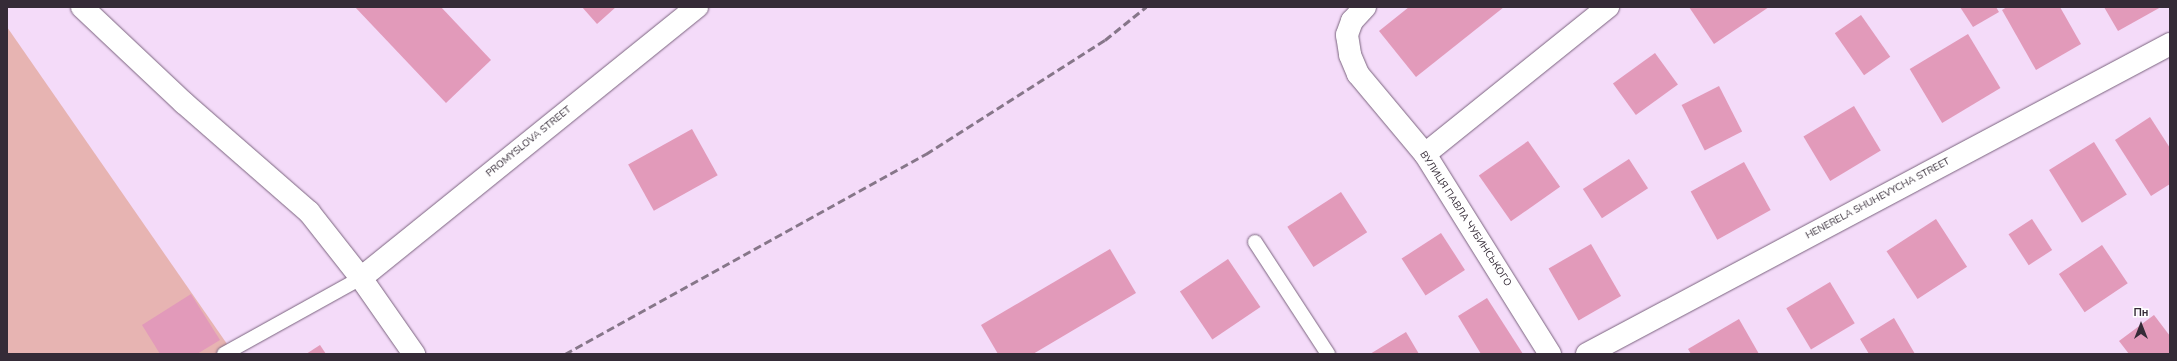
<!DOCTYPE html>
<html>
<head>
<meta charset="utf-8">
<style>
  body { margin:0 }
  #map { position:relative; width:2177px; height:361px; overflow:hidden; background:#f4dbf9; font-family:"Nunito Sans",sans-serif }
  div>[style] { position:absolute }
  .green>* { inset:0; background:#e7b4b2 }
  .building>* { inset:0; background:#e29aba; transform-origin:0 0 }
  .roads { filter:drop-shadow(0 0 1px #7a637e) drop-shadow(0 0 1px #7a637e) }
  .service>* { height:14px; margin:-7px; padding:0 7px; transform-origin:7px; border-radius:7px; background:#fff }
  .minor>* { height:22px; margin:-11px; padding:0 11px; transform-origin:11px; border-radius:11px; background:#fff }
  .tertiary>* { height:22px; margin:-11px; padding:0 11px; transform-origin:11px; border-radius:11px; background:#fff }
  .secondary>* { height:22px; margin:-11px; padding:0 11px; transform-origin:11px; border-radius:11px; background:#fff }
  .rail>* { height:3px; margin-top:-1.5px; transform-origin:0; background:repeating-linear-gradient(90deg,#867689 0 8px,transparent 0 12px) }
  span { translate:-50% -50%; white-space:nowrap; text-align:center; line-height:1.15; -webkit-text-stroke:4px #fff; paint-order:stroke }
  .street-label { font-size:10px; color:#352b37 }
  .frame { position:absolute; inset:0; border:8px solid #352b37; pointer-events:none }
  .north { position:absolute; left:2121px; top:305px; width:40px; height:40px; -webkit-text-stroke:3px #fff; paint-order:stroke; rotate:0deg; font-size:11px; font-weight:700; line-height:16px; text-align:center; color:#352b37 }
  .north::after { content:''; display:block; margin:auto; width:14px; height:18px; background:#352b37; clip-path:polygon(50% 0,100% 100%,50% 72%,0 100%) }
</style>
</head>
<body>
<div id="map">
  <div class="green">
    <div style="clip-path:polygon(7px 27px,234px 354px,7px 354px)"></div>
  </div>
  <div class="building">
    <div style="clip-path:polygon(355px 7px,441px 7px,491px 60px,446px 103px)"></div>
    <div style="clip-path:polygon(582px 7px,616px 7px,597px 24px)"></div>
    <div style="clip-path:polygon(1409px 7px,1504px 7px,1416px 77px,1379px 31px)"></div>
    <div style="clip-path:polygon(1689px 7px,1769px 7px,1714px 44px)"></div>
    <div style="clip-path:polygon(1960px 7px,1996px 7px,1999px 12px,1973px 27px)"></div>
    <div style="clip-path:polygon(2007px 7px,2060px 7px,2081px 44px,2036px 70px,2002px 10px)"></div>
    <div style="clip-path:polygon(2104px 7px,2161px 7px,2118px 31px)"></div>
    <div style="left:1861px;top:15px;width:51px;height:32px;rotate:55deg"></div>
    <div style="left:1968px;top:34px;width:63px;height:68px;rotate:59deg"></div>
    <div style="left:1655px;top:53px;width:39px;height:52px;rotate:54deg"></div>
    <div style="left:1719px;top:86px;width:51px;height:42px;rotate:63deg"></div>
    <div style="left:1854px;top:106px;width:52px;height:59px;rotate:59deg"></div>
    <div style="clip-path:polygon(2150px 117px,2170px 148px,2170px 184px,2151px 196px,2115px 140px)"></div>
    <div style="left:692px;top:129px;width:53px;height:73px;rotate:61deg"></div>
    <div style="left:1528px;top:141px;width:56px;height:60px;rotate:55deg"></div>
    <div style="left:2094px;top:142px;width:62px;height:53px;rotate:58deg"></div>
    <div style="left:1629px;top:159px;width:35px;height:55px;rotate:57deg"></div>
    <div style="left:1744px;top:162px;width:55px;height:61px;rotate:61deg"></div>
    <div style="left:1341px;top:192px;width:48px;height:64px;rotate:57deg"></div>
    <div style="left:1936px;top:219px;width:57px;height:59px;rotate:57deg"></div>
    <div style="left:2032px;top:219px;width:37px;height:28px;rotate:57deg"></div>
    <div style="left:1441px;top:233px;width:44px;height:47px;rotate:57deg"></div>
    <div style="left:1591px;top:244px;width:60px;height:49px;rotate:60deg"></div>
    <div style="left:2102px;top:245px;width:46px;height:52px;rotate:56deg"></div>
    <div style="clip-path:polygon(1110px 249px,1136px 293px,1033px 354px,998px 354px,981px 325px)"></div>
    <div style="left:1228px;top:259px;width:58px;height:58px;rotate:56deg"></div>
    <div style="left:1830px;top:282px;width:48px;height:51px;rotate:59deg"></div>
    <div style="clip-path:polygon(191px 294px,220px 340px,197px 354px,160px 354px,142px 325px)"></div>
    <div style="clip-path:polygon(1487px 298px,1523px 354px,1481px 354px,1458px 316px)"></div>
    <div style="clip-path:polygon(2154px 315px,2170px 336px,2170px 354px,2129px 354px,2119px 341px)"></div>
    <div style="clip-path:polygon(1894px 318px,1915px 354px,1869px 354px,1860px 339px)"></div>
    <div style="clip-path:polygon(1739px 319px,1759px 354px,1691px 354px,1688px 349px)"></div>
    <div style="clip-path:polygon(1406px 332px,1419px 354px,1370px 354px)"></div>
    <div style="clip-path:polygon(320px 345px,326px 354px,306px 354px)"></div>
  </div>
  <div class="roads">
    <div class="service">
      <div style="left:1255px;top:242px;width:134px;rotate:56.9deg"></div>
      <div style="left:224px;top:354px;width:157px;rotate:-29deg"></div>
    </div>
    <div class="minor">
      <div style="left:1365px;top:7px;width:19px;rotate:133deg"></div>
      <div style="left:1352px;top:21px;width:15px;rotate:110deg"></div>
      <div style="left:1347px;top:35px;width:20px;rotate:81deg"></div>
      <div style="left:1350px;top:55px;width:21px;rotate:67deg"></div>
      <div style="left:1358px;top:74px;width:104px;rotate:50.1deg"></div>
      <div style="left:1425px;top:154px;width:236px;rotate:58deg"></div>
      <div style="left:1425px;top:154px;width:235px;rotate:-38.8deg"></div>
      <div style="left:1587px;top:354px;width:660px;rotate:-28deg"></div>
    </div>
    <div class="tertiary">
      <div style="left:361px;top:278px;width:432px;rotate:-38.9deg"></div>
    </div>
    <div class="secondary">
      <div style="left:82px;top:7px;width:140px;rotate:43.3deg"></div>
      <div style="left:184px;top:103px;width:166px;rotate:41.1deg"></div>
      <div style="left:309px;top:212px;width:84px;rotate:51.8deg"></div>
      <div style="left:361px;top:278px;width:93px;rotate:55.1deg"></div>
    </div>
  </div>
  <div class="rail">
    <div style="left:565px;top:354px;width:413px;rotate:-29deg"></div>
    <div style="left:926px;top:154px;width:212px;rotate:-32.5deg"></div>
    <div style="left:1105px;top:40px;width:53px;rotate:-38.8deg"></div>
  </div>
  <div class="street-label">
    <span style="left:529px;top:142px;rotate:-39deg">PROMYSLOVA STREET</span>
    <span style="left:1878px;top:199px;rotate:-28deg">HENERELA SHUHEVYCHA STREET</span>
    <span style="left:1465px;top:219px;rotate:57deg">ВУЛИЦЯ ПАВЛА ЧУБИНСЬКОГО</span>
  </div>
  <div class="frame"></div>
  <div class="north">Пн</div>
</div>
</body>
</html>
